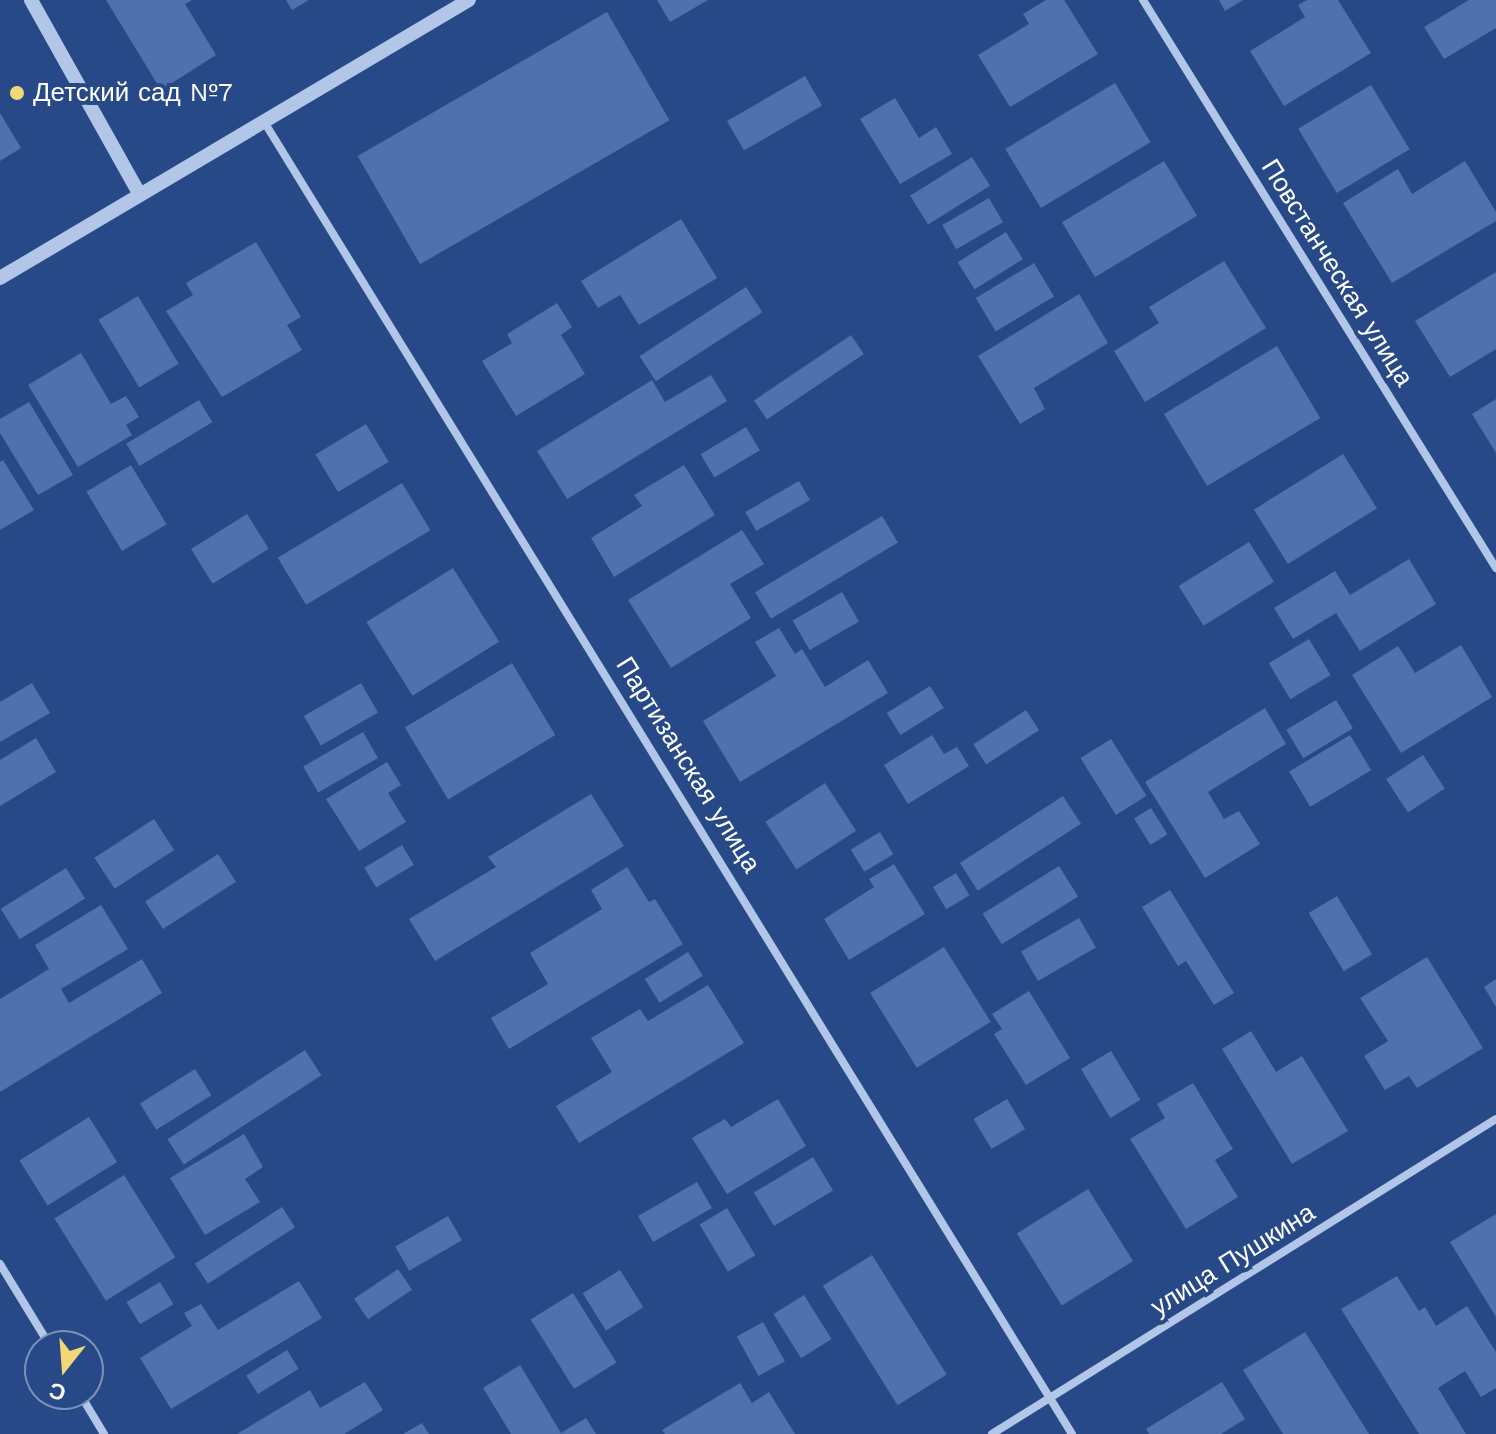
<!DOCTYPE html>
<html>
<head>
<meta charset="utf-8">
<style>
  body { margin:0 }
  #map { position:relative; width:1496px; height:1434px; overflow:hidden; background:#274987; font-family:"Work Sans",sans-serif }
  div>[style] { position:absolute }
  .building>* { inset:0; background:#4f72ae; transform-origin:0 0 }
  .minor>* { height:8px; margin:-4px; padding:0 4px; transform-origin:4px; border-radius:4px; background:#b2c6e8 }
  .tertiary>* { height:14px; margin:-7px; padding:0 7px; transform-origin:7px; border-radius:7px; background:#b2c6e8 }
  .dots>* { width:22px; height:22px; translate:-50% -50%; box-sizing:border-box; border:4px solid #274987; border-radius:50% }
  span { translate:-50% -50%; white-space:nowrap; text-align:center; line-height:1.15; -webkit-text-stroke:8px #274987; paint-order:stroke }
  .poi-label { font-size:26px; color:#fff }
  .left { translate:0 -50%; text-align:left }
  .street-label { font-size:26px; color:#fff }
  .north { position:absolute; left:24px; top:1330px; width:80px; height:80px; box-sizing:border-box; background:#274987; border:2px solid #7d92b7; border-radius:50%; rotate:197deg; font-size:22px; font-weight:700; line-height:32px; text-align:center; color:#fff }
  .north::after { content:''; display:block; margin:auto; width:28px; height:36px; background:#f1d877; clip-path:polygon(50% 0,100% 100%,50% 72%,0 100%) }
</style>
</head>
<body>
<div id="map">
  <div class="building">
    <div style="clip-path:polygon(106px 0,192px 0,185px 4px,216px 55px,161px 90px)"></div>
    <div style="clip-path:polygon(286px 0,309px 0,292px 10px)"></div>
    <div style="clip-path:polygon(657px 0,708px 0,670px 22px)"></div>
    <div style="clip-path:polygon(1046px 0,1064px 0,1098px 54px,1010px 107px,978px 55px,1029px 24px,1023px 14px)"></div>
    <div style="clip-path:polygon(1219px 0,1243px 0,1225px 11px)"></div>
    <div style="clip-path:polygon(1307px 0,1338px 0,1371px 53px,1284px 106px,1250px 51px,1305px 17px,1298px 5px)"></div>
    <div style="clip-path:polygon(1469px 0,1496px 0,1496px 28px,1444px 59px,1424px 27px)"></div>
    <div style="left:607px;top:12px;width:125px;height:288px;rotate:60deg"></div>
    <div style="left:805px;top:76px;width:34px;height:90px;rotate:60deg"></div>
    <div style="left:1115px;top:83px;width:69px;height:128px;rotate:59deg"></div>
    <div style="left:1371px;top:85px;width:75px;height:85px;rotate:59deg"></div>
    <div style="clip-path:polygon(895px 98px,919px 138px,936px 127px,952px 154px,900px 184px,860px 119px)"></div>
    <div style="clip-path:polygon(0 113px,21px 148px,0 161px)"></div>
    <div style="left:972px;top:157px;width:34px;height:73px;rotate:58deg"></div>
    <div style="left:1164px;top:161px;width:64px;height:119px;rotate:59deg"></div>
    <div style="clip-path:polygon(1465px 161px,1496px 212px,1496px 221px,1392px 283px,1343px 203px,1398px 169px,1412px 194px)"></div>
    <div style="left:989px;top:198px;width:28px;height:54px;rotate:60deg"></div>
    <div style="clip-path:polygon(681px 219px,717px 278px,639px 325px,620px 295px,598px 308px,581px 281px)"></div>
    <div style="left:1006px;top:232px;width:32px;height:57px;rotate:58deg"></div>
    <div style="clip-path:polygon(256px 242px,301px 317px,287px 325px,302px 350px,222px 397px,166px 311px,193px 295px,186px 283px)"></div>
    <div style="clip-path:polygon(1224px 261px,1266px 328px,1145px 402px,1114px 351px,1159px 323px,1149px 307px)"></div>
    <div style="left:1034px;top:263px;width:39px;height:68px;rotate:59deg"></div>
    <div style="clip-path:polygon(1496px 272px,1496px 349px,1450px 377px,1415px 321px)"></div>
    <div style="left:746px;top:287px;width:30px;height:127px;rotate:57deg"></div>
    <div style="clip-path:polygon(1079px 294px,1108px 343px,1034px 388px,1045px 409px,1020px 424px,978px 356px)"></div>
    <div style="left:138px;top:296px;width:79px;height:46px;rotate:59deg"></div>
    <div style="clip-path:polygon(557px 303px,572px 327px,561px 335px,585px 374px,516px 416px,482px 361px,512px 343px,507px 334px)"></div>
    <div style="left:851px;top:335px;width:23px;height:117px;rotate:56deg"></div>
    <div style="left:1277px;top:346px;width:84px;height:132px;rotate:59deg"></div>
    <div style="clip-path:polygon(81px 353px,111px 404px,126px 396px,139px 417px,126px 425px,132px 435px,78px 467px,28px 385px)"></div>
    <div style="clip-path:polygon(711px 375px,727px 401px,567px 499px,537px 451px,652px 380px,665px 402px)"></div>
    <div style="clip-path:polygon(1496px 399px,1496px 453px,1472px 414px)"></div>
    <div style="left:199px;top:400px;width:26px;height:85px;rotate:59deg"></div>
    <div style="clip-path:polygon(29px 402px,73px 475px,38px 495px,0 433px,0 419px)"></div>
    <div style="left:366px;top:424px;width:44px;height:59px;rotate:59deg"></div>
    <div style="left:746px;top:427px;width:27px;height:53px;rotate:59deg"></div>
    <div style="left:1343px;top:454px;width:64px;height:105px;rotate:58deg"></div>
    <div style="clip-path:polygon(3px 460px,34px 510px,0 530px,0 462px)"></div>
    <div style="left:131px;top:465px;width:69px;height:52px;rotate:59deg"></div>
    <div style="clip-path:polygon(684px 465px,715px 515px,614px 577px,591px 538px,642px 506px,634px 495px)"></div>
    <div style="left:799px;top:481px;width:22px;height:62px;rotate:60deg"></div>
    <div style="left:402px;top:483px;width:55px;height:145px;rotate:59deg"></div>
    <div style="left:247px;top:514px;width:41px;height:66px;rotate:58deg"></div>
    <div style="left:882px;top:516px;width:31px;height:148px;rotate:59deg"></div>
    <div style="clip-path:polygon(742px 530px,764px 564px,730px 584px,751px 618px,671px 668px,628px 600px)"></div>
    <div style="left:1249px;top:542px;width:47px;height:83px;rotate:58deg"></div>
    <div style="clip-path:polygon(1409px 559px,1436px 604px,1360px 651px,1336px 613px,1293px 639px,1274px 608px,1335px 571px,1350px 595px)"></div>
    <div style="left:453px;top:568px;width:87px;height:102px;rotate:58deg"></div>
    <div style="left:842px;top:592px;width:34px;height:57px;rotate:60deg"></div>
    <div style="clip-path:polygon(779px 628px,795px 654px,802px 649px,825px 687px,868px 660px,888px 693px,740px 782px,703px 721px,776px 676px,755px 642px)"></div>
    <div style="left:1309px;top:639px;width:42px;height:47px;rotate:59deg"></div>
    <div style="clip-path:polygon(1461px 645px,1492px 697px,1401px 753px,1352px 675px,1398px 646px,1415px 673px)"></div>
    <div style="left:512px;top:663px;width:84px;height:125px;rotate:59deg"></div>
    <div style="clip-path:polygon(32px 683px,50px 713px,0 742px,0 702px)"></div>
    <div style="left:361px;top:683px;width:34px;height:66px;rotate:60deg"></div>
    <div style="left:930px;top:686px;width:26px;height:51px;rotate:58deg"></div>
    <div style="left:1336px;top:700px;width:33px;height:58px;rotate:59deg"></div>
    <div style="clip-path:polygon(1265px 708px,1286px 744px,1208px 792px,1224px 819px,1239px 811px,1260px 844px,1205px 878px,1145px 782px)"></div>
    <div style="left:1026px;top:710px;width:24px;height:63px;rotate:57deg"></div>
    <div style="left:363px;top:732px;width:30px;height:69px;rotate:60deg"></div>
    <div style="clip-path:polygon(932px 735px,944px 754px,957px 747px,969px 766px,908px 804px,884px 765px)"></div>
    <div style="left:1350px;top:735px;width:41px;height:71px;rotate:59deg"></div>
    <div style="clip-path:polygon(36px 738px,56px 772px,0 806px,0 760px)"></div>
    <div style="left:1111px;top:739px;width:67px;height:36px;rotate:58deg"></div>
    <div style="left:1423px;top:755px;width:40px;height:44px;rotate:57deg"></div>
    <div style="clip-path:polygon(387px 762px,401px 785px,388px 793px,406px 822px,359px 851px,326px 799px)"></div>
    <div style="left:825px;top:783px;width:57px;height:71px;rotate:57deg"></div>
    <div style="clip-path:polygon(591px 794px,624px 846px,435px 961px,409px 919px,496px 867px,488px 857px)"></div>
    <div style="left:1063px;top:796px;width:33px;height:123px;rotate:57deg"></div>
    <div style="left:1151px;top:808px;width:31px;height:20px;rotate:58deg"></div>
    <div style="left:154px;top:819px;width:37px;height:71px;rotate:57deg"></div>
    <div style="left:880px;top:832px;width:26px;height:34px;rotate:59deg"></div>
    <div style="left:402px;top:845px;width:23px;height:44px;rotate:59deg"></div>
    <div style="left:218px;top:854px;width:33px;height:87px;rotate:57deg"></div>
    <div style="clip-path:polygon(894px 864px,925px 914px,849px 960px,824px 919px,874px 887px,869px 879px)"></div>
    <div style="left:1059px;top:866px;width:36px;height:90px;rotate:58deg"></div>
    <div style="clip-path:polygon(627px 867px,649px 902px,655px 899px,683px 944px,509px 1049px,491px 1018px,548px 984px,530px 953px,602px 909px,591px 890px)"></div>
    <div style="left:66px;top:868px;width:36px;height:77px;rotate:58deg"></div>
    <div style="left:956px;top:873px;width:26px;height:27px;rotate:59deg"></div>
    <div style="clip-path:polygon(1170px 890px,1234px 993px,1214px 1005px,1186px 961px,1178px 966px,1142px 907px)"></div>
    <div style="left:1337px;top:896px;width:68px;height:33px;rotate:59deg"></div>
    <div style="clip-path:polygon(101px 905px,128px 949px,61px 989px,69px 1003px,142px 959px,162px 993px,0 1092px,0 999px,49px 969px,35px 945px)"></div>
    <div style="left:1079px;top:918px;width:34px;height:67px;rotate:60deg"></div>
    <div style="left:944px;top:947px;width:88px;height:87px;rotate:58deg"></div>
    <div style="left:688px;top:952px;width:28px;height:51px;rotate:58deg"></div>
    <div style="clip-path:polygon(1427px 957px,1483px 1048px,1417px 1088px,1409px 1076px,1385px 1090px,1364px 1056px,1388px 1041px,1360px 998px)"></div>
    <div style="clip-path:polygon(1496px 979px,1496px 1007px,1484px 987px)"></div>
    <div style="clip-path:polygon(708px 985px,744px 1043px,579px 1143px,556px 1106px,612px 1072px,591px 1038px,640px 1009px,648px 1021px)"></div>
    <div style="clip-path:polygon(1029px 991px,1070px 1058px,1026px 1085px,994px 1034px,1002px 1029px,992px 1014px)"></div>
    <div style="clip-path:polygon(1251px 1031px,1276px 1072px,1302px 1056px,1348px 1131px,1292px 1164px,1222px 1049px)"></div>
    <div style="left:305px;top:1050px;width:30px;height:164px;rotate:57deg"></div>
    <div style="left:1111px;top:1051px;width:57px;height:35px;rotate:59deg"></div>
    <div style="left:195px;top:1069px;width:31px;height:65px;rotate:58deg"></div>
    <div style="clip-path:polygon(1193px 1083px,1233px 1149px,1215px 1160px,1238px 1197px,1186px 1229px,1130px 1139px,1165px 1118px,1157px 1104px)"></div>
    <div style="clip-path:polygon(778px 1099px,806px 1146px,727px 1194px,692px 1138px,725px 1119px,731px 1127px)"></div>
    <div style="left:1007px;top:1099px;width:35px;height:39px;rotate:59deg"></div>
    <div style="left:89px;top:1117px;width:53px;height:82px;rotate:58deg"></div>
    <div style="clip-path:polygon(244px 1134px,263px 1167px,245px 1179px,260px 1202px,205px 1235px,170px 1178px)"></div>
    <div style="left:813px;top:1157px;width:39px;height:69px;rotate:59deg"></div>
    <div style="left:124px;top:1175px;width:97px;height:82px;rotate:58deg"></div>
    <div style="left:697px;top:1182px;width:30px;height:68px;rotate:60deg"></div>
    <div style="left:1088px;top:1189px;width:85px;height:84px;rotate:58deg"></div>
    <div style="left:282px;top:1207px;width:24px;height:104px;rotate:57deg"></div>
    <div style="left:727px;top:1208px;width:55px;height:32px;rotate:59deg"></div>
    <div style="clip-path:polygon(1496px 1214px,1496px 1317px,1450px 1242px)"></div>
    <div style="left:448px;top:1216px;width:28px;height:61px;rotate:60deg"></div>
    <div style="left:872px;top:1255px;width:141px;height:58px;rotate:58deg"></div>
    <div style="left:398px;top:1269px;width:25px;height:53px;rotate:56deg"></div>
    <div style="left:620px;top:1270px;width:44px;height:44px;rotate:58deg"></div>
    <div style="clip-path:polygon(1397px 1276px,1419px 1311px,1425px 1307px,1436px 1326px,1467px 1306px,1496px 1352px,1496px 1388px,1481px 1397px,1465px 1371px,1438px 1388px,1466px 1434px,1419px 1434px,1341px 1309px)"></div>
    <div style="clip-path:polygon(299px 1281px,322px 1318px,171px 1409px,140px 1358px,192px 1326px,184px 1313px,201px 1304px,218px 1330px)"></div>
    <div style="left:160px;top:1282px;width:26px;height:39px;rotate:59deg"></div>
    <div style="left:573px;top:1293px;width:82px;height:50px;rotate:58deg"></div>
    <div style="left:804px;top:1295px;width:52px;height:36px;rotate:58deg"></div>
    <div style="left:763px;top:1322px;width:45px;height:30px;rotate:61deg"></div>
    <div style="clip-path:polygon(1305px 1332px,1369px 1434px,1283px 1434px,1243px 1370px)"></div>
    <div style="left:287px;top:1350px;width:22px;height:48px;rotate:58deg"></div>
    <div style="clip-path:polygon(520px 1365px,561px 1433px,586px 1418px,596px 1434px,511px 1434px,483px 1388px)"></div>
    <div style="clip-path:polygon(365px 1382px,383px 1410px,344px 1434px,237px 1434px,310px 1390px,320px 1408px)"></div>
    <div style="clip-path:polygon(1222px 1382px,1245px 1419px,1221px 1434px,1149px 1434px,1146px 1429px)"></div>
    <div style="clip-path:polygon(740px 1383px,752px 1403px,769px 1392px,795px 1434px,665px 1434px,662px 1430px)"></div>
    <div style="clip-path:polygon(422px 1423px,429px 1434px,403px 1434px)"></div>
  </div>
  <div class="minor">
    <div style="left:1143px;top:0;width:669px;rotate:58.14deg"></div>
    <div style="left:263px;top:120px;width:1543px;rotate:58.38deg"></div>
    <div style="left:0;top:1264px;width:96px;rotate:58.6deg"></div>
    <div style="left:80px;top:1394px;width:47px;rotate:59deg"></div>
    <div style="left:992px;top:1434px;width:594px;rotate:-32.01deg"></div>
  </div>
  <div class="tertiary">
    <div style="left:31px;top:0;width:221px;rotate:60.8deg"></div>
    <div style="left:0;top:278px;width:545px;rotate:-30.66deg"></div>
  </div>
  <div class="dots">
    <div style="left:17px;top:93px;background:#f1d877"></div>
  </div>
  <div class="poi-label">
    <span class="left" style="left:33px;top:93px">Детский сад №7</span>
  </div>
  <div class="street-label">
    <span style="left:1337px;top:273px;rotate:58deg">Повстанческая улица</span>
    <span style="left:688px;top:765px;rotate:58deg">Партизанская улица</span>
    <span style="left:1233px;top:1260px;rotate:-32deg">улица Пушкина</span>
  </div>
  <div class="north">С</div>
</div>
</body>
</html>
